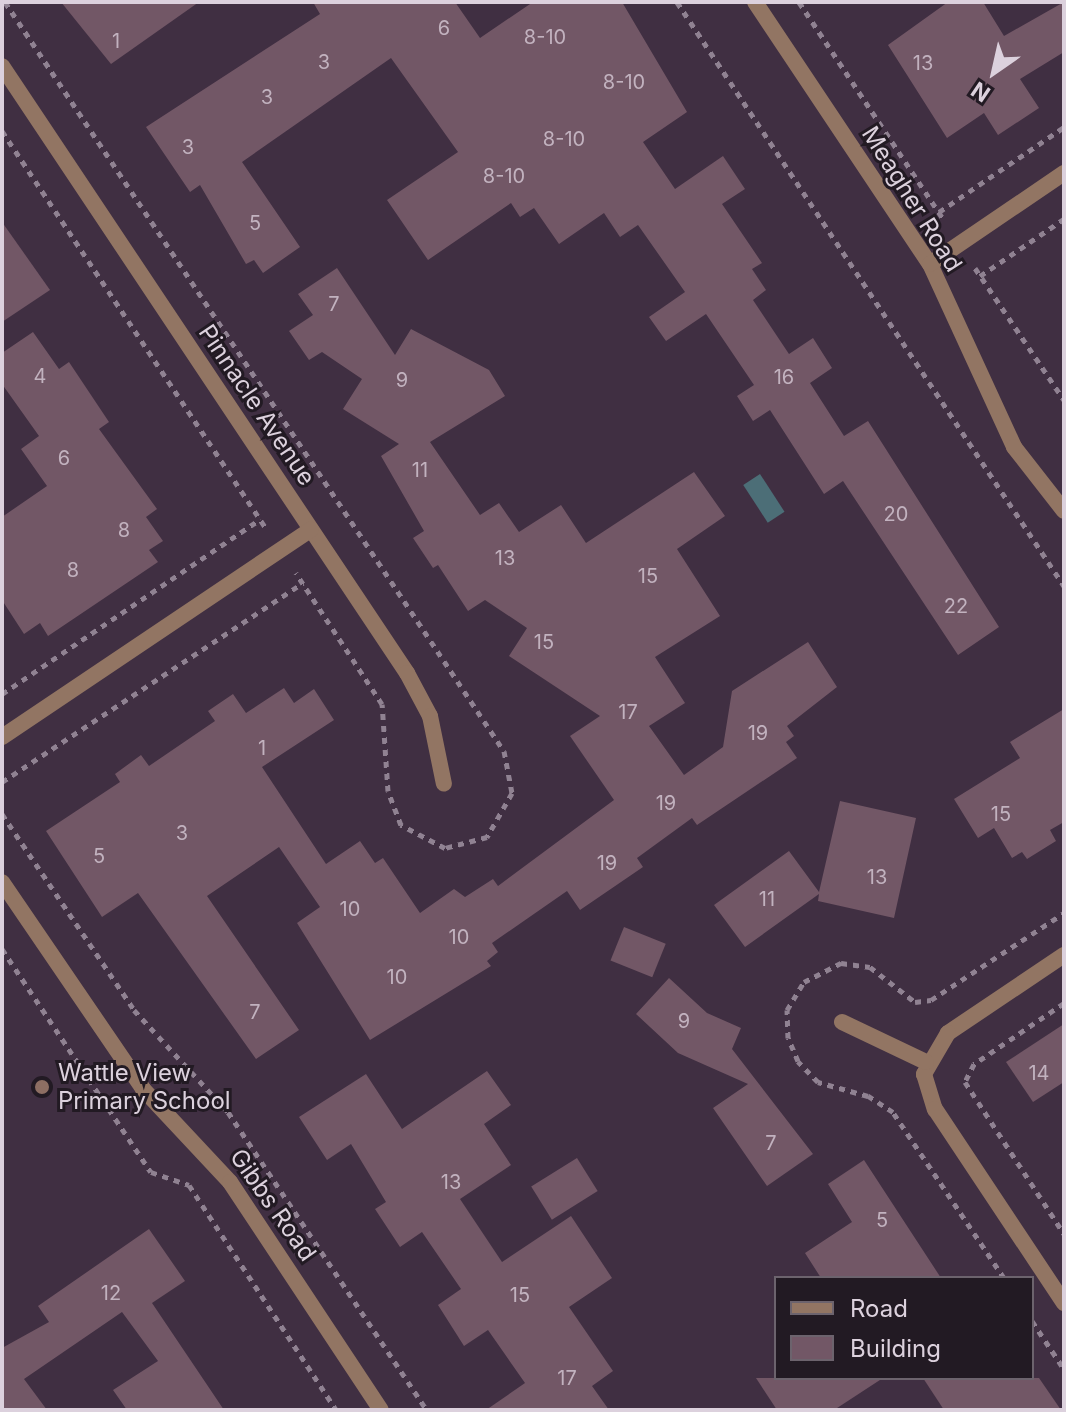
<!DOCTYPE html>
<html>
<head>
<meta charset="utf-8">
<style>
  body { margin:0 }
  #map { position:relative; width:1066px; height:1412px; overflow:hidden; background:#402f42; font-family:Inter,sans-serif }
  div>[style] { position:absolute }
  .water>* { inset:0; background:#4c6e77; transform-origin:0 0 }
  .building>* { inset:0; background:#725766; transform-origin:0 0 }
  .path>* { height:5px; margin-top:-2.5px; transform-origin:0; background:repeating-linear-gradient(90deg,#908292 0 6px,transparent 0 12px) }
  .minor>* { height:16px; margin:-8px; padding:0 8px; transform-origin:8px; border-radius:8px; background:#927563 }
  .dots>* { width:22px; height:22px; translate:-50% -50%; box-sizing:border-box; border:4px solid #221a23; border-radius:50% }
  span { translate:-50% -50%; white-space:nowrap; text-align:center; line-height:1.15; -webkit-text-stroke:6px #221a23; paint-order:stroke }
  .number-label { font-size:20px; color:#c2b2bf }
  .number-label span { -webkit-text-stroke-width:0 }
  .street-label { font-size:24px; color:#dcd1dd }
  .poi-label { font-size:24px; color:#dcd1dd }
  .left { translate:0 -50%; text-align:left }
  .frame { position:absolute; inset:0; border:4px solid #dcd1dd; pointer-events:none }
  .legend { position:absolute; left:774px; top:1276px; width:260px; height:104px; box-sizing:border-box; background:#221a23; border:2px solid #6c636d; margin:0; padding:10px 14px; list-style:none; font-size:24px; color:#dcd1dd }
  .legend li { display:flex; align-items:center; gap:16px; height:40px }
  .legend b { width:40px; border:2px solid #6c636d }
  .north { position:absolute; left:954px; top:32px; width:80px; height:80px; -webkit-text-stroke:6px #221a23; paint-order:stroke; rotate:214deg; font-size:22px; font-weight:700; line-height:32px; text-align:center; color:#dcd1dd }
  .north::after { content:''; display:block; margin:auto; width:28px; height:36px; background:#dcd1dd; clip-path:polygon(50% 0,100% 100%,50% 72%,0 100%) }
</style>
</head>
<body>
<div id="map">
  <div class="water">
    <div style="left:760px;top:474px;width:45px;height:20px;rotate:57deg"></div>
  </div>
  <div class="building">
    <div style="clip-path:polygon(61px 2px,199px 2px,111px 64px)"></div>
    <div style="clip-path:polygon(313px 2px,455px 2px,480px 38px,533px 2px,622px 2px,687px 112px,643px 142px,675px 189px,723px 156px,745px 189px,722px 204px,762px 263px,752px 269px,766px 290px,753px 300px,789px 354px,813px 338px,832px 368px,810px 383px,844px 436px,868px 421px,999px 627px,958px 655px,843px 481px,824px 494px,770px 410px,753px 421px,737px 396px,754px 385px,706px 314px,666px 341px,649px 317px,685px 292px,638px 225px,620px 237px,604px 213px,559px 244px,534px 208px,520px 217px,511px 203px,428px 260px,387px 200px,458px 152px,391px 58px,242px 162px,300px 247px,263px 273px,254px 260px,246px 264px,200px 185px,190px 192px,146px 127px,320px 14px)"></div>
    <div style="clip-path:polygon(948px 2px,983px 2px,1004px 36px,1064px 2px,1064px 52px,1020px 79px,1039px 108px,998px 135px,984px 113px,947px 138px,888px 45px)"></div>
    <div style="clip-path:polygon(2px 222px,50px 290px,2px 322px)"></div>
    <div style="clip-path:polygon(337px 268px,395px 355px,411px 329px,489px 370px,505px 396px,430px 442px,480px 515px,499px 503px,519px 532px,561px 505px,586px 543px,694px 472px,725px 516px,677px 549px,720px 616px,655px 657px,685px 703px,649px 726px,684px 775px,723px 747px,732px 691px,808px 642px,837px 687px,787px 726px,794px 736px,786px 742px,797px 758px,697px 825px,692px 818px,637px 858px,643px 867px,580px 910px,567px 891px,492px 943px,498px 952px,487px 961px,491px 966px,370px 1040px,297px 923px,320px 907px,279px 847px,207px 896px,299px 1030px,256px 1059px,138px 893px,102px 917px,46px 831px,120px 782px,115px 774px,141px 755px,149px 766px,215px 721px,208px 711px,233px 694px,246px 713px,284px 688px,294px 703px,314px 689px,334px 720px,262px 767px,326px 864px,360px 841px,375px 863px,383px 858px,420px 913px,454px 889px,465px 897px,493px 879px,498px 886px,614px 800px,570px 736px,600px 716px,509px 656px,527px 628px,485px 600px,468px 611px,438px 565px,433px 568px,413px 538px,424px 531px,381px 456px,399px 444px,343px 409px,362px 379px,322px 352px,309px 360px,289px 331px,313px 315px,298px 294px)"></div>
    <div style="clip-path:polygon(33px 332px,59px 369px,69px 362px,109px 422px,99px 429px,157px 509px,146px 517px,163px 541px,149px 550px,158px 562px,48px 636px,40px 623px,24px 634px,2px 600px,2px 517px,47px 486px,21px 449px,39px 436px,2px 384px,2px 353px)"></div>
    <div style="clip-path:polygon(1064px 709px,1064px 822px,1050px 830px,1056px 841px,1027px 859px,1022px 852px,1012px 858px,994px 828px,978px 838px,954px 799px,1020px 758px,1010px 742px)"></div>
    <div style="clip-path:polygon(840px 801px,916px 818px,894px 918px,818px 901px,819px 894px,745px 947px,714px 905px,789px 851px,819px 892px)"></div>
    <div style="left:624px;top:927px;width:45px;height:36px;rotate:22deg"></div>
    <div style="clip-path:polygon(669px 978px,707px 1013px,741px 1028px,732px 1049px,813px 1154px,767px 1186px,713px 1108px,748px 1084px,678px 1053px,636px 1014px)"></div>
    <div style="clip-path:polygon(1064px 1024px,1064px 1082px,1033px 1102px,1006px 1062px)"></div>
    <div style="clip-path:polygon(487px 1071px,511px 1105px,484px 1124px,511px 1165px,460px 1199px,502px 1262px,571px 1216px,612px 1278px,569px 1307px,613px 1371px,592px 1386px,609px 1410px,486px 1410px,525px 1383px,488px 1330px,464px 1346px,438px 1305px,461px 1289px,422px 1232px,400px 1247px,375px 1209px,386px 1202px,351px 1144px,327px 1160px,299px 1117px,366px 1074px,402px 1129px)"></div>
    <div style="left:577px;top:1158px;width:39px;height:54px;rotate:58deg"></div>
    <div style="clip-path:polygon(864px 1160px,941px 1278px,821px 1278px,805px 1253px,852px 1222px,828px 1184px)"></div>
    <div style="clip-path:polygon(149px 1229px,185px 1281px,152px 1303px,224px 1410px,127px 1410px,113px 1390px,158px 1361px,122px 1312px,24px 1379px,47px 1410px,2px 1410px,2px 1348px,49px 1322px,38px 1306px)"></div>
    <div style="clip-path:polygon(756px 1378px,883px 1378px,834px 1410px,777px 1410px)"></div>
    <div style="clip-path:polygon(923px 1378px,1039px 1378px,1061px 1410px,944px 1410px)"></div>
  </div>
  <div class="path">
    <div style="left:5px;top:2px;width:900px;rotate:56.33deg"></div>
    <div style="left:504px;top:751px;width:43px;rotate:79.2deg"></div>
    <div style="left:512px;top:793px;width:51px;rotate:119.6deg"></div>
    <div style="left:487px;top:837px;width:43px;rotate:165.3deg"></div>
    <div style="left:445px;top:848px;width:50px;rotate:-152.4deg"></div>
    <div style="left:401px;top:825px;width:36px;rotate:-111deg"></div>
    <div style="left:388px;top:791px;width:87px;rotate:-93.9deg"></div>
    <div style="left:382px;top:704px;width:157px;rotate:-123.3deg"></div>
    <div style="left:677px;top:2px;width:701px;rotate:56.47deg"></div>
    <div style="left:799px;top:2px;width:262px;rotate:56.4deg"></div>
    <div style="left:2px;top:131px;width:475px;rotate:56.4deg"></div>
    <div style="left:939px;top:212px;width:151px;rotate:-34.2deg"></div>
    <div style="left:975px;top:268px;width:159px;rotate:56deg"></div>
    <div style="left:980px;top:276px;width:102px;rotate:-34.2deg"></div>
    <div style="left:2px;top:694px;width:312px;rotate:-34.1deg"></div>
    <div style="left:2px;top:782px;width:361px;rotate:-33.5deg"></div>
    <div style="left:2px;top:814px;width:236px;rotate:56deg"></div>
    <div style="left:134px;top:1010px;width:139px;rotate:47.3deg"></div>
    <div style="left:228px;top:1112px;width:358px;rotate:56.3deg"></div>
    <div style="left:2px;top:949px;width:268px;rotate:56.3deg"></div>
    <div style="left:151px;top:1172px;width:40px;rotate:18.9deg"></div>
    <div style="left:189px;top:1185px;width:269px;rotate:56.8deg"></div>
    <div style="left:1064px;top:1003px;width:109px;rotate:145.9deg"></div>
    <div style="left:974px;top:1064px;width:20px;rotate:117deg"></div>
    <div style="left:965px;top:1082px;width:181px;rotate:56.9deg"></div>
    <div style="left:1004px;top:1278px;width:200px;rotate:-123.8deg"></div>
    <div style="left:893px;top:1112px;width:30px;rotate:-147deg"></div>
    <div style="left:868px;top:1096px;width:52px;rotate:-164.4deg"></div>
    <div style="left:818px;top:1082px;width:29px;rotate:-134deg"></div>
    <div style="left:798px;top:1061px;width:25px;rotate:-113deg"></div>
    <div style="left:788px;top:1038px;width:28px;rotate:-92deg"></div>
    <div style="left:787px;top:1010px;width:33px;rotate:-59deg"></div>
    <div style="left:804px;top:982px;width:42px;rotate:-27.2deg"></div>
    <div style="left:841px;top:963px;width:29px;rotate:8deg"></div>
    <div style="left:870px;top:967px;width:57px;rotate:37.9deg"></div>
    <div style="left:915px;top:1002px;width:16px;rotate:-7deg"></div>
    <div style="left:931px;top:1000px;width:159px;rotate:-33.2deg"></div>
    <div style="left:1032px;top:1321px;width:58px;rotate:56.3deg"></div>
  </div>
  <div class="minor">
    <div style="left:755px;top:2px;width:315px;rotate:56.3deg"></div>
    <div style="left:930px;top:264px;width:201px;rotate:65.3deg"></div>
    <div style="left:1014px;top:447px;width:81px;rotate:52deg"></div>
    <div style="left:2px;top:66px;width:730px;rotate:56.29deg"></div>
    <div style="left:407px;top:673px;width:49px;rotate:61.9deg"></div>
    <div style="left:430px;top:716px;width:69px;rotate:78.4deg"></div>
    <div style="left:930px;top:264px;width:162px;rotate:-34.2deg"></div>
    <div style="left:2px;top:737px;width:372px;rotate:-33.9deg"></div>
    <div style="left:2px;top:882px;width:250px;rotate:55.7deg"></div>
    <div style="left:143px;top:1089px;width:127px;rotate:46.9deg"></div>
    <div style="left:230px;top:1182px;width:273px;rotate:56.5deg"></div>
    <div style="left:1064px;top:955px;width:140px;rotate:146.1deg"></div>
    <div style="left:948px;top:1033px;width:48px;rotate:120.3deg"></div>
    <div style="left:924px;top:1074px;width:37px;rotate:73deg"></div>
    <div style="left:935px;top:1109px;width:233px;rotate:56.4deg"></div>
    <div style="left:842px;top:1022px;width:93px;rotate:25.5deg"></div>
  </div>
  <div class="dots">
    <div style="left:42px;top:1087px;background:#8d6e63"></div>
  </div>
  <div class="number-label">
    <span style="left:444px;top:28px">6</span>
    <span style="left:545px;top:37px">8-10</span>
    <span style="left:116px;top:41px">1</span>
    <span style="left:324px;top:62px">3</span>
    <span style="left:923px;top:63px">13</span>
    <span style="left:624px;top:82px">8-10</span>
    <span style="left:267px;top:97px">3</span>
    <span style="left:564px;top:139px">8-10</span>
    <span style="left:188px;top:147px">3</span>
    <span style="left:504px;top:176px">8-10</span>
    <span style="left:255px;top:223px">5</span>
    <span style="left:334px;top:304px">7</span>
    <span style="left:40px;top:376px">4</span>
    <span style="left:784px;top:377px">16</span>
    <span style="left:402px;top:380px">9</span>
    <span style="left:64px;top:458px">6</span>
    <span style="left:420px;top:470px">11</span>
    <span style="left:896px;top:514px">20</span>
    <span style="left:124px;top:530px">8</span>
    <span style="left:505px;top:558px">13</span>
    <span style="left:73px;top:570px">8</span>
    <span style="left:648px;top:576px">15</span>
    <span style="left:956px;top:606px">22</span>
    <span style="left:544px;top:642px">15</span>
    <span style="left:628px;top:712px">17</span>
    <span style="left:758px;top:733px">19</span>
    <span style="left:262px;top:748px">1</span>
    <span style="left:666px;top:803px">19</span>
    <span style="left:1001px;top:814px">15</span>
    <span style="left:182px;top:833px">3</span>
    <span style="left:99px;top:856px">5</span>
    <span style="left:607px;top:863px">19</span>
    <span style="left:877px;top:877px">13</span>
    <span style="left:767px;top:899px">11</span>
    <span style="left:350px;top:909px">10</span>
    <span style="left:459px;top:937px">10</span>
    <span style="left:397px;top:977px">10</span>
    <span style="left:255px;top:1012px">7</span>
    <span style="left:684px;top:1021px">9</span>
    <span style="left:1039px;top:1073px">14</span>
    <span style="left:771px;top:1143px">7</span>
    <span style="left:451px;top:1182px">13</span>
    <span style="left:882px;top:1220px">5</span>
    <span style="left:111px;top:1293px">12</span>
    <span style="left:520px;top:1295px">15</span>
    <span style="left:567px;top:1378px">17</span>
  </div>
  <div class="street-label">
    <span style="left:912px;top:199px;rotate:58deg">Meagher Road</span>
    <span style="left:257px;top:405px;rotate:56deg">Pinnacle Avenue</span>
    <span style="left:273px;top:1205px;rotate:55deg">Gibbs Road</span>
  </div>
  <div class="poi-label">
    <span class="left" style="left:58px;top:1087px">Wattle View<br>Primary School</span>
  </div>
  <div class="frame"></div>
  <ul class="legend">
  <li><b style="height:10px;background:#927563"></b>Road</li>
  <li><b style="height:22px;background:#725766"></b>Building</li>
  </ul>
  <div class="north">N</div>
</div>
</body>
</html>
